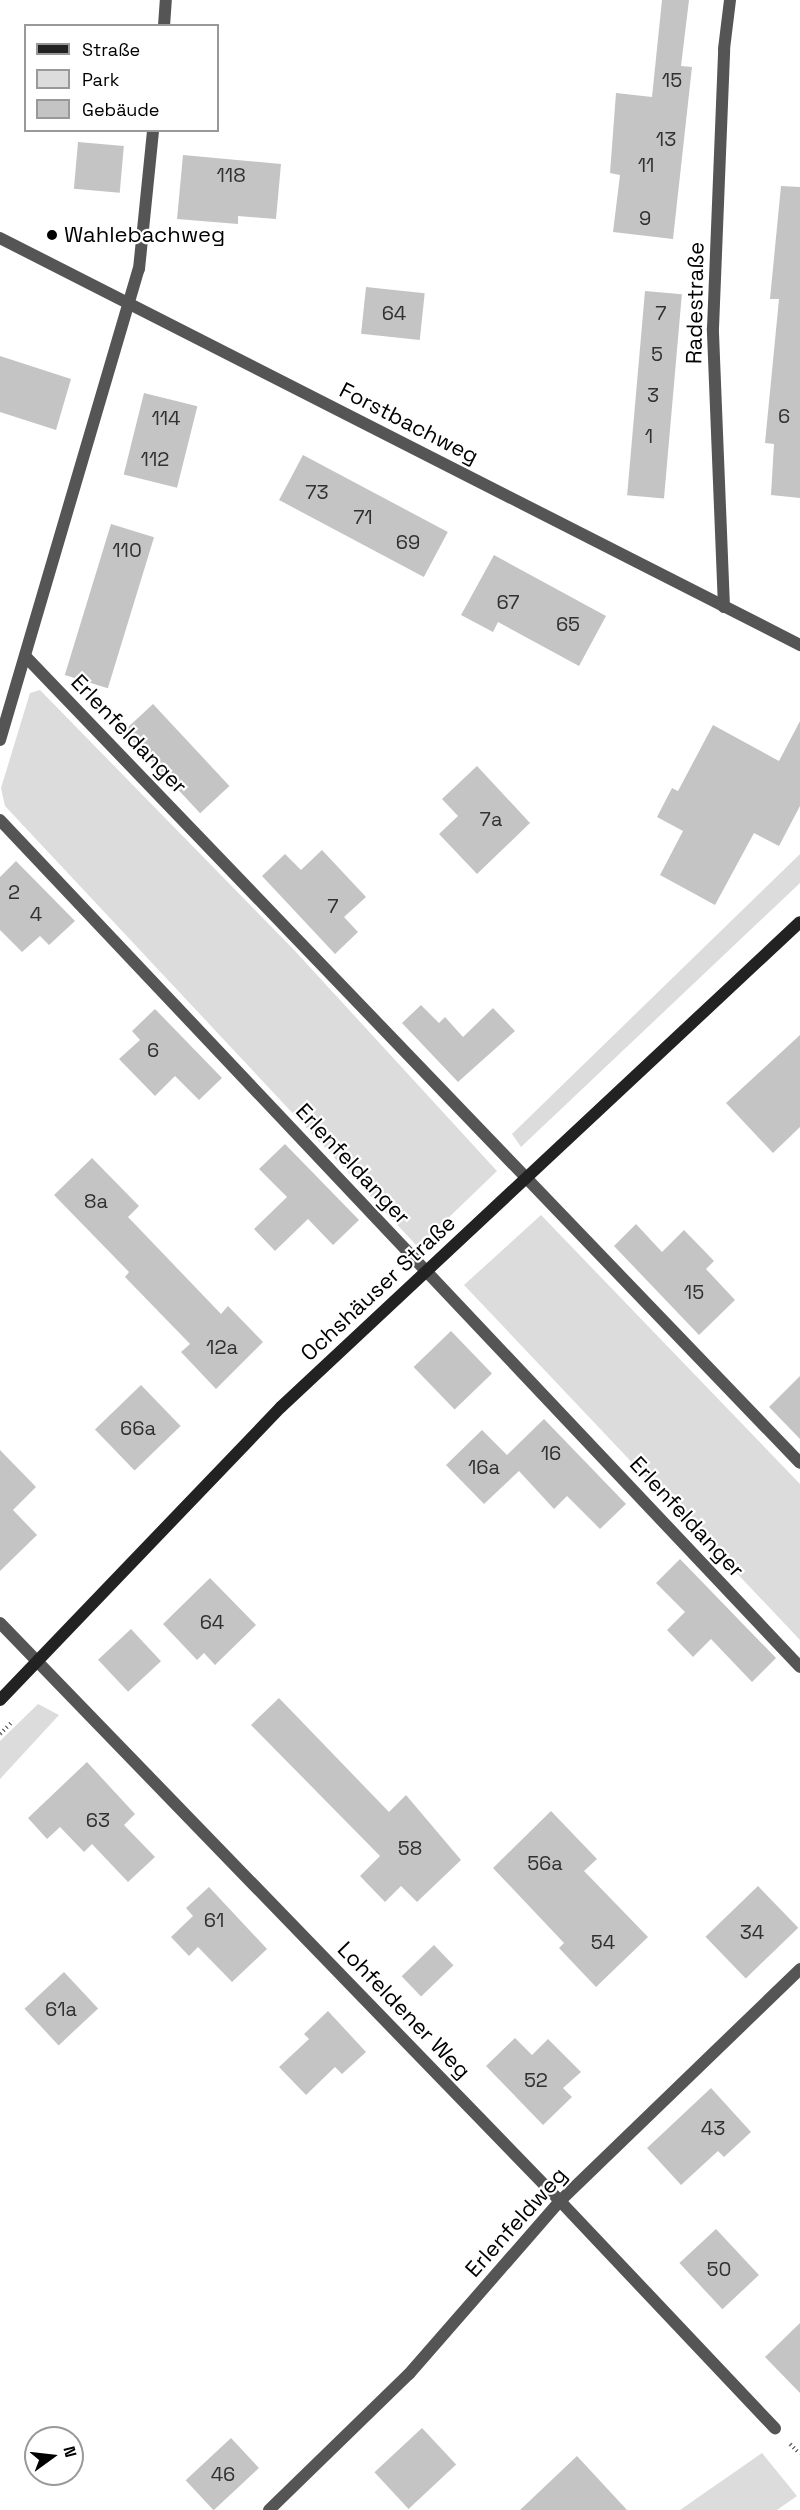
<!DOCTYPE html>
<html>
<head>
<meta charset="utf-8">
<style>
  body { margin:0 }
  #map { position:relative; width:800px; height:2510px; overflow:hidden; background:#fff; font-family:"Space Grotesk",sans-serif }
  div>[style] { position:absolute }
  .green>* { inset:0; background:#dcdcdc }
  .building>* { inset:0; background:#c4c4c4; transform-origin:0 0 }
  .path>* { height:4px; margin-top:-2px; transform-origin:0; background:repeating-linear-gradient(90deg,#777 0 1.5px,transparent 0 4.5px) }
  .minor>* { height:12px; margin:-6px; padding:0 6px; transform-origin:6px; border-radius:6px; background:#555 }
  .tertiary>* { height:12px; margin:-6px; padding:0 6px; transform-origin:6px; border-radius:6px; background:#555 }
  .secondary>* { height:12px; margin:-6px; padding:0 6px; transform-origin:6px; border-radius:6px; background:#222 }
  .dots>* { width:16px; height:16px; translate:-50% -50%; box-sizing:border-box; border:3px solid #fff; border-radius:50% }
  span { translate:-50% -50%; white-space:nowrap; text-align:center; line-height:1.15; -webkit-text-stroke:4.5px #fff; paint-order:stroke }
  .number-label { font-size:20px; color:#313131 }
  .number-label span { -webkit-text-stroke-width:0 }
  .poi-label { font-size:22px; color:#000 }
  .left { translate:0 -50%; text-align:left }
  .street-label { font-size:22px; color:#000 }
  .legend { position:absolute; left:24px; top:24px; width:195px; height:108px; box-sizing:border-box; background:#fff; border:2px solid #999; margin:0; padding:8px 10px; list-style:none; font-size:18px; color:#000 }
  .legend li { display:flex; align-items:center; gap:12px; height:30px }
  .legend b { width:30px; border:2px solid #999 }
  .north { position:absolute; left:24px; top:2426px; width:60px; height:60px; box-sizing:border-box; background:#fff; border:2px solid #999; border-radius:50%; rotate:75deg; font-size:16px; font-weight:700; line-height:24px; text-align:center; color:#000 }
  .north::after { content:''; display:block; margin:auto; width:21px; height:27px; background:#000; clip-path:polygon(50% 0,100% 100%,50% 72%,0 100%) }
</style>
</head>
<body>
<div id="map">
  <div class="green">
    <div style="clip-path:polygon(40px 690px,295px 951px,497px 1171px,418px 1247px,5px 806px,1px 788px,30px 693px)"></div>
    <div style="clip-path:polygon(800px 854px,800px 883px,521px 1147px,512px 1134px)"></div>
    <div style="clip-path:polygon(541px 1215px,800px 1484px,800px 1640px,464px 1285px)"></div>
    <div style="clip-path:polygon(38px 1704px,59px 1715px,0 1779px,0 1741px)"></div>
    <div style="clip-path:polygon(762px 2453px,797px 2496px,777px 2510px,680px 2510px)"></div>
  </div>
  <div class="building">
    <div style="clip-path:polygon(662px 0,689px 0,681px 66px,692px 67px,673px 239px,613px 232px,620px 175px,610px 173px,616px 93px,652px 97px)"></div>
    <div style="left:78px;top:142px;width:46px;height:47px;rotate:5deg"></div>
    <div style="clip-path:polygon(183px 155px,281px 164px,276px 219px,238px 216px,238px 224px,177px 219px)"></div>
    <div style="clip-path:polygon(781px 186px,800px 187px,800px 498px,771px 495px,774px 444px,765px 443px,779px 299px,770px 299px)"></div>
    <div style="left:366px;top:287px;width:59px;height:47px;rotate:6deg"></div>
    <div style="left:645px;top:291px;width:37px;height:205px;rotate:5deg"></div>
    <div style="clip-path:polygon(0 356px,71px 379px,56px 430px,0 412px)"></div>
    <div style="left:144px;top:393px;width:55px;height:84px;rotate:14deg"></div>
    <div style="left:303px;top:455px;width:164px;height:51px;rotate:28deg"></div>
    <div style="left:111px;top:524px;width:45px;height:158px;rotate:17deg"></div>
    <div style="clip-path:polygon(494px 555px,606px 616px,579px 666px,498px 622px,493px 632px,461px 615px)"></div>
    <div style="left:153px;top:704px;width:112px;height:40px;rotate:47deg"></div>
    <div style="clip-path:polygon(800px 721px,800px 806px,779px 846px,754px 833px,715px 905px,660px 875px,683px 831px,657px 817px,672px 788px,678px 791px,713px 725px,779px 761px)"></div>
    <div style="clip-path:polygon(477px 766px,530px 823px,477px 874px,439px 834px,458px 816px,442px 799px)"></div>
    <div style="clip-path:polygon(322px 850px,366px 897px,344px 917px,358px 932px,335px 954px,262px 876px,285px 854px,301px 870px)"></div>
    <div style="clip-path:polygon(16px 861px,75px 921px,49px 945px,40px 936px,22px 952px,0 930px,0 877px)"></div>
    <div style="clip-path:polygon(421px 1005px,439px 1023px,445px 1017px,463px 1037px,493px 1008px,515px 1031px,458px 1082px,402px 1023px)"></div>
    <div style="clip-path:polygon(155px 1009px,222px 1078px,199px 1100px,175px 1076px,155px 1096px,119px 1059px,140px 1040px,132px 1031px)"></div>
    <div style="clip-path:polygon(800px 1035px,800px 1127px,773px 1153px,726px 1103px)"></div>
    <div style="clip-path:polygon(285px 1144px,359px 1220px,333px 1245px,308px 1219px,275px 1251px,254px 1229px,287px 1197px,259px 1169px)"></div>
    <div style="clip-path:polygon(92px 1158px,139px 1206px,128px 1217px,221px 1314px,228px 1306px,263px 1342px,216px 1389px,181px 1352px,190px 1344px,125px 1277px,129px 1272px,54px 1195px)"></div>
    <div style="clip-path:polygon(636px 1224px,662px 1252px,684px 1230px,714px 1261px,706px 1269px,735px 1300px,699px 1335px,614px 1246px)"></div>
    <div style="left:451px;top:1331px;width:59px;height:52px;rotate:46deg"></div>
    <div style="clip-path:polygon(800px 1376px,800px 1439px,769px 1407px)"></div>
    <div style="left:141px;top:1385px;width:57px;height:64px;rotate:46deg"></div>
    <div style="clip-path:polygon(544px 1419px,626px 1504px,600px 1529px,567px 1496px,554px 1509px,519px 1471px,484px 1504px,446px 1465px,482px 1430px,507px 1455px)"></div>
    <div style="clip-path:polygon(0 1450px,36px 1487px,13px 1510px,37px 1535px,0 1571px)"></div>
    <div style="clip-path:polygon(680px 1559px,776px 1658px,752px 1682px,711px 1639px,693px 1657px,667px 1630px,685px 1612px,656px 1583px)"></div>
    <div style="clip-path:polygon(210px 1578px,256px 1625px,215px 1665px,204px 1653px,197px 1660px,163px 1624px)"></div>
    <div style="left:131px;top:1629px;width:44px;height:45px;rotate:47deg"></div>
    <div style="clip-path:polygon(279px 1698px,389px 1812px,406px 1795px,461px 1860px,417px 1902px,401px 1886px,385px 1902px,360px 1876px,380px 1856px,251px 1725px)"></div>
    <div style="clip-path:polygon(87px 1762px,135px 1814px,124px 1825px,155px 1857px,128px 1882px,92px 1844px,84px 1852px,60px 1827px,47px 1839px,28px 1818px)"></div>
    <div style="clip-path:polygon(551px 1811px,597px 1859px,584px 1871px,648px 1937px,596px 1987px,559px 1948px,564px 1943px,493px 1868px)"></div>
    <div style="left:758px;top:1886px;width:58px;height:73px;rotate:46deg"></div>
    <div style="clip-path:polygon(209px 1887px,267px 1949px,232px 1982px,198px 1947px,189px 1956px,171px 1937px,193px 1916px,186px 1908px)"></div>
    <div style="left:434px;top:1945px;width:28px;height:45px;rotate:46deg"></div>
    <div style="left:64px;top:1972px;width:50px;height:54px;rotate:47deg"></div>
    <div style="clip-path:polygon(328px 2011px,366px 2052px,342px 2074px,335px 2067px,306px 2095px,279px 2067px,309px 2039px,304px 2034px)"></div>
    <div style="clip-path:polygon(515px 2038px,532px 2055px,548px 2039px,581px 2072px,563px 2088px,572px 2097px,543px 2125px,486px 2066px)"></div>
    <div style="clip-path:polygon(711px 2088px,751px 2132px,724px 2157px,718px 2151px,681px 2185px,647px 2148px)"></div>
    <div style="left:716px;top:2229px;width:63px;height:50px;rotate:47deg"></div>
    <div style="clip-path:polygon(800px 2323px,800px 2393px,765px 2357px)"></div>
    <div style="left:422px;top:2428px;width:50px;height:65px;rotate:47deg"></div>
    <div style="left:231px;top:2438px;width:41px;height:62px;rotate:47deg"></div>
    <div style="clip-path:polygon(577px 2456px,627px 2510px,520px 2510px)"></div>
  </div>
  <div class="path">
    <div style="left:0;top:1734px;width:18px;rotate:-45deg"></div>
    <div style="left:790px;top:2444px;width:14px;rotate:45deg"></div>
  </div>
  <div class="minor">
    <div style="left:164px;top:26px;width:26px;rotate:-86deg"></div>
    <div style="left:724px;top:607px;width:279px;rotate:-92.3deg"></div>
    <div style="left:713px;top:328px;width:279px;rotate:-87.7deg"></div>
    <div style="left:724px;top:49px;width:49px;rotate:-83deg"></div>
    <div style="left:26px;top:657px;width:1117px;rotate:46.16deg"></div>
    <div style="left:0;top:740px;width:491px;rotate:-73.6deg"></div>
    <div style="left:139px;top:269px;width:140px;rotate:-84.2deg"></div>
    <div style="left:0;top:820px;width:1165px;rotate:46.63deg"></div>
    <div style="left:0;top:1623px;width:805px;rotate:45.91deg"></div>
    <div style="left:560px;top:2201px;width:313px;rotate:46.6deg"></div>
    <div style="left:269px;top:2510px;width:195px;rotate:-44.2deg"></div>
    <div style="left:409px;top:2374px;width:230px;rotate:-48.9deg"></div>
    <div style="left:560px;top:2201px;width:334px;rotate:-44deg"></div>
  </div>
  <div class="tertiary">
    <div style="left:0;top:238px;width:898px;rotate:26.96deg"></div>
  </div>
  <div class="secondary">
    <div style="left:0;top:1700px;width:406px;rotate:-46.2deg"></div>
    <div style="left:281px;top:1407px;width:710px;rotate:-43.06deg"></div>
  </div>
  <div class="dots">
    <div style="left:52px;top:235px;background:#000"></div>
  </div>
  <div class="number-label">
    <span style="left:672px;top:80px">15</span>
    <span style="left:666px;top:139px">13</span>
    <span style="left:646px;top:165px">11</span>
    <span style="left:231px;top:175px">118</span>
    <span style="left:645px;top:218px">9</span>
    <span style="left:394px;top:313px">64</span>
    <span style="left:661px;top:313px">7</span>
    <span style="left:657px;top:354px">5</span>
    <span style="left:653px;top:395px">3</span>
    <span style="left:784px;top:416px">6</span>
    <span style="left:166px;top:418px">114</span>
    <span style="left:649px;top:436px">1</span>
    <span style="left:155px;top:459px">112</span>
    <span style="left:317px;top:492px">73</span>
    <span style="left:363px;top:517px">71</span>
    <span style="left:408px;top:542px">69</span>
    <span style="left:127px;top:550px">110</span>
    <span style="left:508px;top:602px">67</span>
    <span style="left:568px;top:624px">65</span>
    <span style="left:491px;top:819px">7a</span>
    <span style="left:14px;top:892px">2</span>
    <span style="left:333px;top:906px">7</span>
    <span style="left:36px;top:914px">4</span>
    <span style="left:153px;top:1050px">6</span>
    <span style="left:96px;top:1201px">8a</span>
    <span style="left:694px;top:1292px">15</span>
    <span style="left:222px;top:1347px">12a</span>
    <span style="left:138px;top:1428px">66a</span>
    <span style="left:551px;top:1453px">16</span>
    <span style="left:484px;top:1467px">16a</span>
    <span style="left:212px;top:1622px">64</span>
    <span style="left:98px;top:1820px">63</span>
    <span style="left:410px;top:1848px">58</span>
    <span style="left:545px;top:1863px">56a</span>
    <span style="left:214px;top:1920px">61</span>
    <span style="left:752px;top:1932px">34</span>
    <span style="left:603px;top:1942px">54</span>
    <span style="left:61px;top:2009px">61a</span>
    <span style="left:536px;top:2080px">52</span>
    <span style="left:713px;top:2128px">43</span>
    <span style="left:719px;top:2269px">50</span>
    <span style="left:223px;top:2474px">46</span>
  </div>
  <div class="poi-label">
    <span class="left" style="left:64px;top:235px">Wahlebachweg</span>
  </div>
  <div class="street-label">
    <span style="left:695px;top:303px;rotate:-89deg">Radestraße</span>
    <span style="left:409px;top:423px;rotate:27deg">Forstbachweg</span>
    <span style="left:129px;top:734px;rotate:46deg">Erlenfeldanger</span>
    <span style="left:353px;top:1164px;rotate:47deg">Erlenfeldanger</span>
    <span style="left:378px;top:1288px;rotate:-43deg">Ochshäuser Straße</span>
    <span style="left:687px;top:1517px;rotate:47deg">Erlenfeldanger</span>
    <span style="left:404px;top:2010px;rotate:46deg">Lohfeldener Weg</span>
    <span style="left:516px;top:2222px;rotate:-48deg">Erlenfeldweg</span>
  </div>
  <ul class="legend">
  <li><b style="height:8px;background:#222"></b>Straße</li>
  <li><b style="height:16px;background:#dcdcdc"></b>Park</li>
  <li><b style="height:16px;background:#c4c4c4"></b>Gebäude</li>
  </ul>
  <div class="north">N</div>
</div>
</body>
</html>
